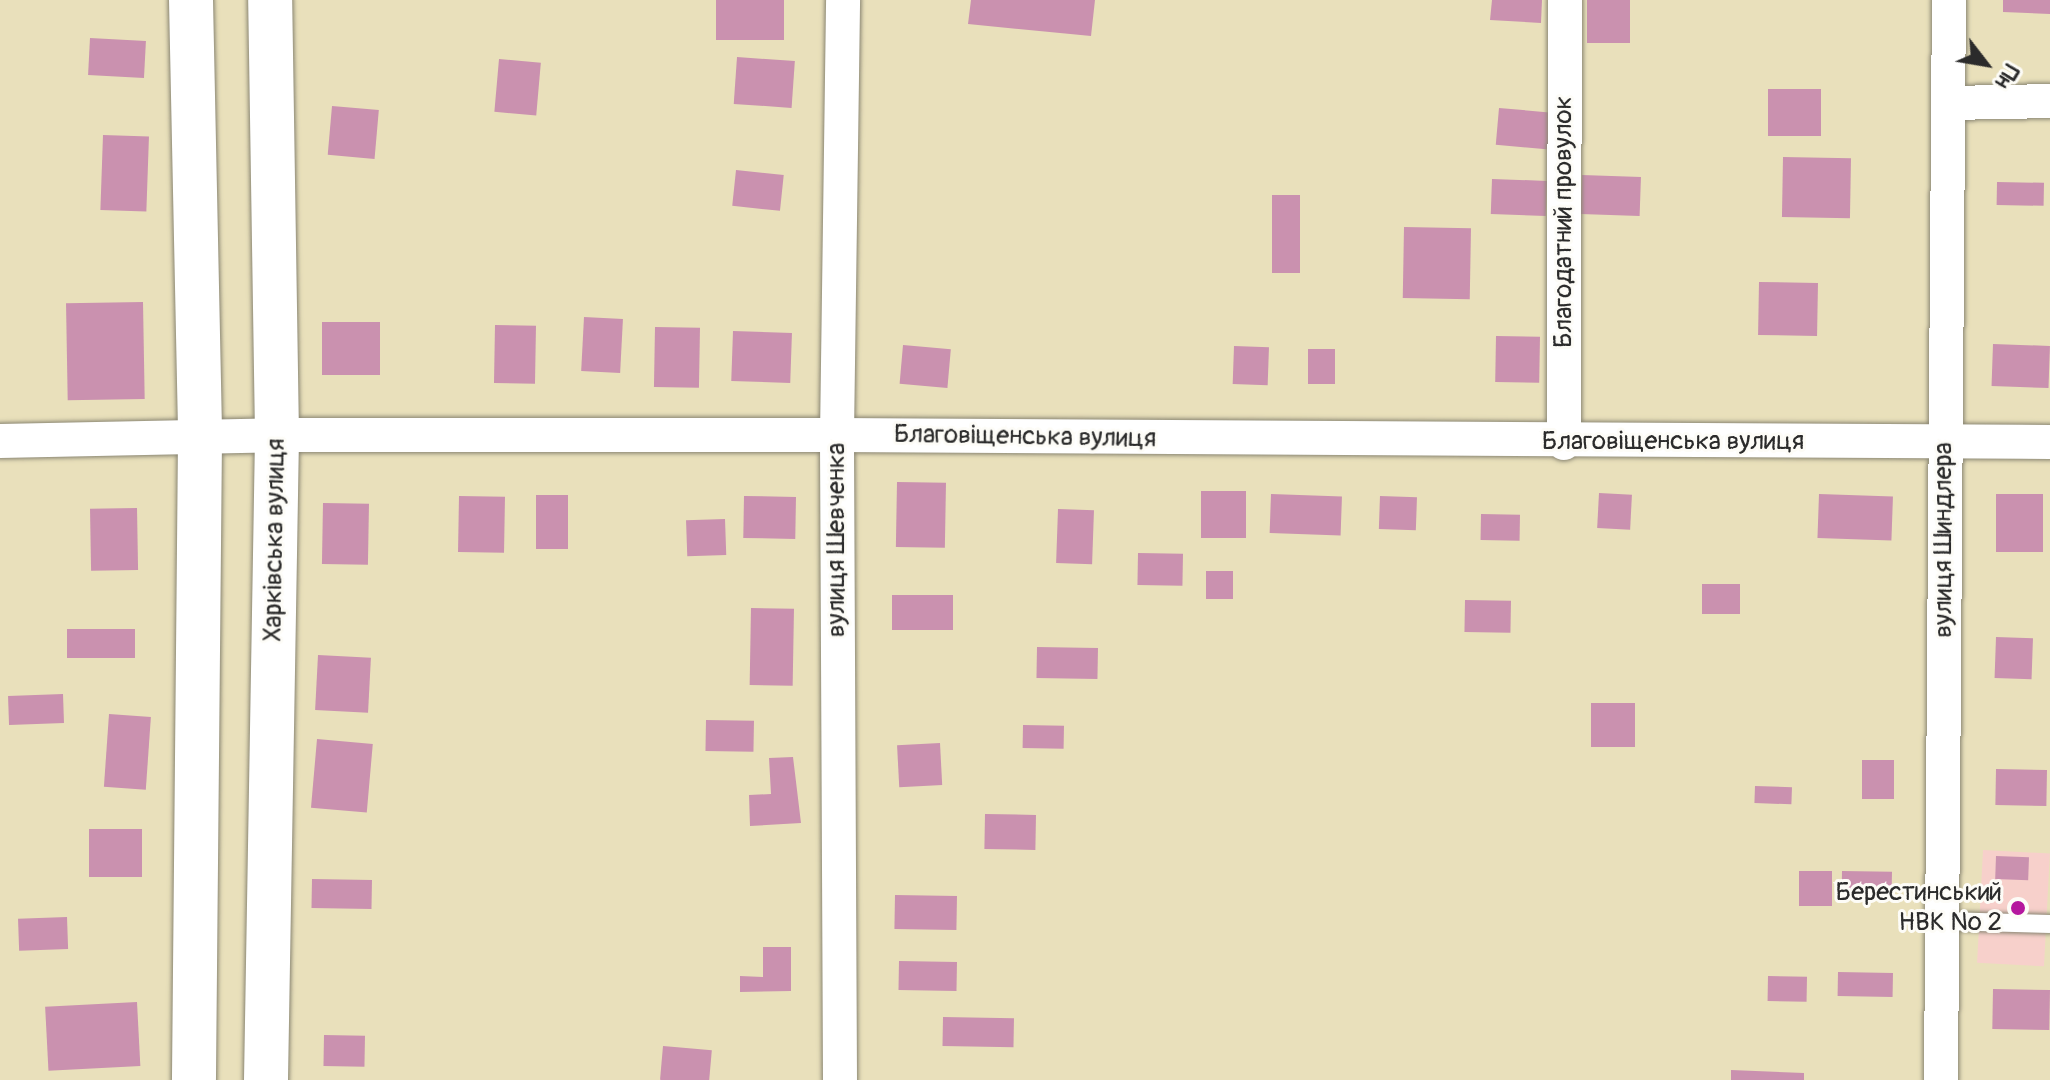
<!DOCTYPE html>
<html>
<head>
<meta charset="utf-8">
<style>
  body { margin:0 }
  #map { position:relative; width:2050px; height:1080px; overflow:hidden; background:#e9e0bb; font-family:Pangolin,sans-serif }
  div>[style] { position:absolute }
  .built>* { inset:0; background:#f7d0cb; transform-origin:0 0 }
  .building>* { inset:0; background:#ca91af; transform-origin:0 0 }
  .roads { filter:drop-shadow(0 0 2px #8a8673) drop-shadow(0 0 2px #8a8673) }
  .lane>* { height:18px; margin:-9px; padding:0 9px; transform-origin:9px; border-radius:9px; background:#fff }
  .street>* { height:34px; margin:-17px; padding:0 17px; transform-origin:17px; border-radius:17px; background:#fff }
  .secondary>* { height:44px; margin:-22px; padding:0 22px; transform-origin:22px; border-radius:22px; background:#fff }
  .dots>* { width:22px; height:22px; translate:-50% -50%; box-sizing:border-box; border:4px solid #fdfcf7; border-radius:50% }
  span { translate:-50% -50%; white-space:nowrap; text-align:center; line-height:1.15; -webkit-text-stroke:6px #fdfcf7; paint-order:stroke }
  .street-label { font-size:26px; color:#2b2b2b }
  .poi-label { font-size:26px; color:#2b2b2b }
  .right { translate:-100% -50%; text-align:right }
  .north { position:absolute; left:1946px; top:24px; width:80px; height:80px; -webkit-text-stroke:6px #fdfcf7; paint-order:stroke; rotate:121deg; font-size:22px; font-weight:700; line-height:32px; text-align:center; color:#2b2b2b }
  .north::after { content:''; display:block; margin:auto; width:28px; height:36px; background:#2b2b2b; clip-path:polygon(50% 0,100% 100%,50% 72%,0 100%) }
</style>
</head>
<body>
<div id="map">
  <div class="built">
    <div style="left:1983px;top:850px;width:67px;height:113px;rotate:3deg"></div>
  </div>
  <div class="building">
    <div style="left:716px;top:0;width:68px;height:40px"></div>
    <div style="clip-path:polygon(971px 0,1095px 0,1091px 36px,968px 24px)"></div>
    <div style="clip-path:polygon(1492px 0,1542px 0,1541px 23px,1490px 20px)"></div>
    <div style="left:1587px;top:0;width:43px;height:43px"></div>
    <div style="clip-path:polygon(2003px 0,2050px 0,2050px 14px,2003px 12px)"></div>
    <div style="left:90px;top:38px;width:56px;height:37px;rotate:3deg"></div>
    <div style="left:737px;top:57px;width:58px;height:47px;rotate:4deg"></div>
    <div style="left:499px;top:59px;width:42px;height:53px;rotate:5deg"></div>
    <div style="left:1768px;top:89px;width:53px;height:47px"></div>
    <div style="left:332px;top:106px;width:47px;height:49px;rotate:5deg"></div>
    <div style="left:1499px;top:108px;width:56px;height:37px;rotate:5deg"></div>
    <div style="left:103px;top:135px;width:46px;height:75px;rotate:2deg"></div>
    <div style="left:1783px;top:157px;width:68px;height:60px;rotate:1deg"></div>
    <div style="left:736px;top:170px;width:48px;height:36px;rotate:6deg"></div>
    <div style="left:1582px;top:175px;width:59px;height:39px;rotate:2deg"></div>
    <div style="left:1492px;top:179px;width:55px;height:35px;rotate:2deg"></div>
    <div style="left:1997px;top:182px;width:47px;height:23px;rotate:1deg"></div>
    <div style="left:1272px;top:195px;width:28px;height:78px"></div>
    <div style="left:1404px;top:227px;width:67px;height:71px;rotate:1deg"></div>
    <div style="left:1759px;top:282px;width:59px;height:53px;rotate:1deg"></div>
    <div style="left:143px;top:302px;width:97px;height:77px;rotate:89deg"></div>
    <div style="left:584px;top:317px;width:39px;height:54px;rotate:3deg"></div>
    <div style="left:322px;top:322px;width:58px;height:53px"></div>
    <div style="left:495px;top:325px;width:41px;height:58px;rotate:1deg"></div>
    <div style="left:655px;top:327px;width:45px;height:60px;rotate:1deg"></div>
    <div style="left:733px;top:331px;width:59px;height:50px;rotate:2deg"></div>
    <div style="left:1496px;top:336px;width:44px;height:46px;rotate:1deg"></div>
    <div style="left:1993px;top:344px;width:57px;height:42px;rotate:2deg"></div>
    <div style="left:903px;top:345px;width:48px;height:39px;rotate:5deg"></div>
    <div style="left:1234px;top:346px;width:35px;height:38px;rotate:2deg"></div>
    <div style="left:1308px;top:349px;width:27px;height:35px"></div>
    <div style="left:897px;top:482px;width:49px;height:65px;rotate:1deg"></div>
    <div style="left:1201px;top:491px;width:45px;height:47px"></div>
    <div style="left:1599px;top:493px;width:33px;height:35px;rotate:3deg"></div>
    <div style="left:1271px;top:494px;width:71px;height:39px;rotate:2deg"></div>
    <div style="left:1819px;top:494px;width:74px;height:44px;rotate:2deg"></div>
    <div style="left:1996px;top:494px;width:47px;height:58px"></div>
    <div style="left:536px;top:495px;width:32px;height:54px"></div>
    <div style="left:459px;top:496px;width:46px;height:56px;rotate:1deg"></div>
    <div style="left:744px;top:496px;width:52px;height:42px;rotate:1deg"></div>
    <div style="left:1380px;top:496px;width:37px;height:33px;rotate:2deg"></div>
    <div style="left:323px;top:503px;width:46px;height:61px;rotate:1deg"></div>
    <div style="left:137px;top:508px;width:62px;height:47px;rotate:89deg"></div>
    <div style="left:1058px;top:509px;width:36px;height:54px;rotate:2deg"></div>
    <div style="left:1481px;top:514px;width:39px;height:26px;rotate:1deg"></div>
    <div style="left:725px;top:519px;width:36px;height:39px;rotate:88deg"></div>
    <div style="left:1138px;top:553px;width:45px;height:32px;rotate:1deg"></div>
    <div style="left:1206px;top:571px;width:27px;height:28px"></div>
    <div style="left:1702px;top:584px;width:38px;height:30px"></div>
    <div style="left:892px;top:595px;width:61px;height:35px"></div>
    <div style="left:1465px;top:600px;width:46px;height:32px;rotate:1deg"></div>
    <div style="left:751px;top:608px;width:43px;height:77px;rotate:1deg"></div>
    <div style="left:67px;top:629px;width:68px;height:29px"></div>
    <div style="left:1996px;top:637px;width:37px;height:41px;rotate:2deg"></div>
    <div style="left:1037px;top:647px;width:61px;height:31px;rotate:1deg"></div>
    <div style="left:318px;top:655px;width:53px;height:55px;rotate:3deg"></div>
    <div style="left:63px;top:694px;width:29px;height:55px;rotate:88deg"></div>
    <div style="left:1591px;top:703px;width:44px;height:44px"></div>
    <div style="left:109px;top:714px;width:42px;height:73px;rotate:4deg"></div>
    <div style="left:706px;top:720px;width:48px;height:31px;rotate:1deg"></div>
    <div style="left:1023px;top:725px;width:41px;height:23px;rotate:1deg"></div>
    <div style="left:317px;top:739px;width:56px;height:69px;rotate:5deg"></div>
    <div style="left:940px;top:743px;width:42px;height:43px;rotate:87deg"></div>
    <div style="clip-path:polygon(793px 757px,801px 823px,750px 826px,749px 795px,771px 794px,769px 758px)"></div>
    <div style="left:1862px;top:760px;width:32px;height:39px"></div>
    <div style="left:1996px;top:769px;width:51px;height:36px;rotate:1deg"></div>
    <div style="left:1755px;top:786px;width:37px;height:17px;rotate:2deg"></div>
    <div style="left:985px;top:814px;width:51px;height:35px;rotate:1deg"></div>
    <div style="left:89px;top:829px;width:53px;height:48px"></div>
    <div style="left:1996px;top:856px;width:33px;height:23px;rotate:2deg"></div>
    <div style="left:1799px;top:871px;width:33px;height:35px"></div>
    <div style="left:1842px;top:871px;width:50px;height:26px;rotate:1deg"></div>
    <div style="left:312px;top:879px;width:60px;height:29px;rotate:1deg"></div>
    <div style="left:895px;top:895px;width:62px;height:34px;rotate:1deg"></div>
    <div style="left:67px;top:917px;width:32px;height:49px;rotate:88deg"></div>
    <div style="clip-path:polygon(763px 947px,791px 947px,791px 991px,740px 992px,740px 976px,763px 977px)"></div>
    <div style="left:899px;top:961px;width:58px;height:29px;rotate:1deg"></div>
    <div style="left:1838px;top:972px;width:55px;height:24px;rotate:1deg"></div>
    <div style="left:1768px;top:976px;width:39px;height:25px;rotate:1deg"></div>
    <div style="left:1993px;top:989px;width:57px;height:40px;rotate:1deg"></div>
    <div style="left:137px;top:1002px;width:64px;height:92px;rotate:87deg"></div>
    <div style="left:943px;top:1017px;width:71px;height:29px;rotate:1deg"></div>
    <div style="left:324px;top:1035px;width:41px;height:31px;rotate:1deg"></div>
    <div style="left:663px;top:1046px;width:49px;height:34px;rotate:5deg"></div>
    <div style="clip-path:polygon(1731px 1070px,1804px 1073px,1804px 1080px,1731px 1080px)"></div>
  </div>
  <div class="roads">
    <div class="lane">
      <div style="left:1944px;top:921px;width:106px;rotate:1.6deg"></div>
    </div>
    <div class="street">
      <div style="left:1949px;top:103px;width:101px;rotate:-1.1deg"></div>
      <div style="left:0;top:441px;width:277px;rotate:-1.2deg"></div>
      <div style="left:277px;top:435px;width:560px"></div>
      <div style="left:837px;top:435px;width:1213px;rotate:0.33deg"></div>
      <div style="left:1564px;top:443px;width:443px;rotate:-89.9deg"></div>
      <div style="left:840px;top:1080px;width:645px;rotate:-90.27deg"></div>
      <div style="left:837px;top:435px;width:435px;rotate:-89.2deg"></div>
      <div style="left:1941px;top:1080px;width:1080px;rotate:-89.58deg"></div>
    </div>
    <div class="secondary">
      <div style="left:191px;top:0;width:439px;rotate:88.8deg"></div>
      <div style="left:200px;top:439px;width:641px;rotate:90.54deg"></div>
      <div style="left:266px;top:1080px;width:645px;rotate:-89.02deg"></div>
      <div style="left:277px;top:435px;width:435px;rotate:-90.9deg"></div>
    </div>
  </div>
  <div class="dots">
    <div style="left:2018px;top:908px;background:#b5179e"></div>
  </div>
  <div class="street-label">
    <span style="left:1564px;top:222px;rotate:-90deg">Благодатний провулок</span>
    <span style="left:1025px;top:437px;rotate:1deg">Благовіщенська вулиця</span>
    <span style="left:1673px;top:442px">Благовіщенська вулиця</span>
    <span style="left:275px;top:540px;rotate:-89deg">Харківська вулиця</span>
    <span style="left:837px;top:540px;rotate:-90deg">вулиця Шевченка</span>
    <span style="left:1944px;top:540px;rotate:-90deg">вулиця Шиндлера</span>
  </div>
  <div class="poi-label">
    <span class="right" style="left:2002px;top:908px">Берестинський<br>НВК № 2</span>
  </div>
  <div class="north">Пн</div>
</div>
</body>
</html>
